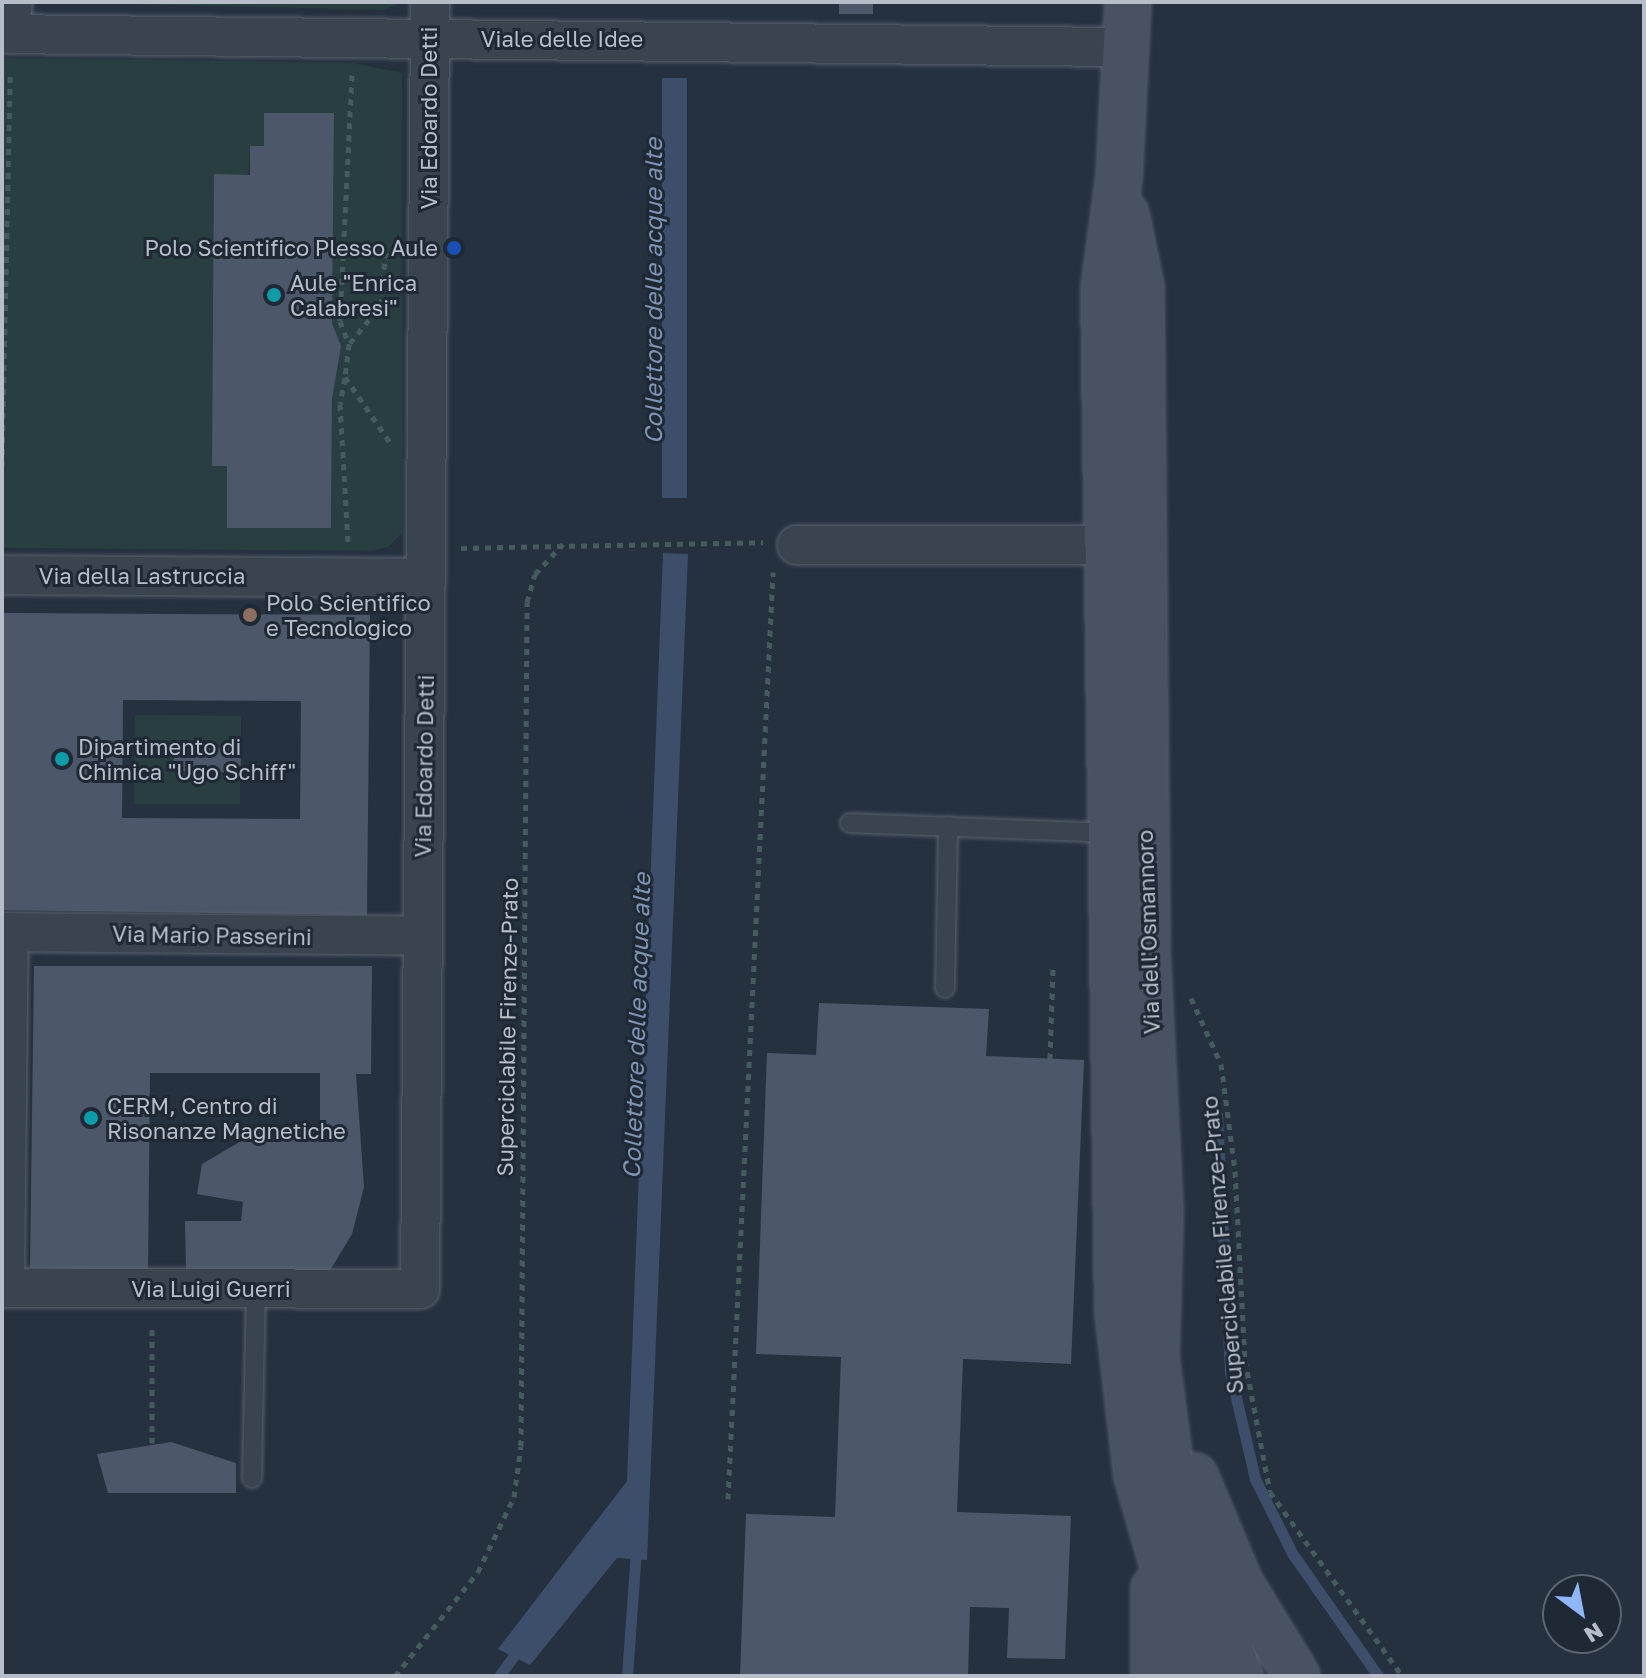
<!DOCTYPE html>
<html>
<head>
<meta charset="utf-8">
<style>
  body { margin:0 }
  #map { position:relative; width:1646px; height:1678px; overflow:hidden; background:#263140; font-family:"Golos Text",sans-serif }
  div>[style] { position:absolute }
  .green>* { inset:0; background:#283e41 }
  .water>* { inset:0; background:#3c4e69; transform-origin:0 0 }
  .stream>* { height:11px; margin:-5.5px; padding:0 5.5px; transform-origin:5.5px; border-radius:5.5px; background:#3c4e69 }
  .building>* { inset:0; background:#4c5869; transform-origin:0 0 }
  .path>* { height:5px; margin-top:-2.5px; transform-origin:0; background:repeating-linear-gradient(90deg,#465b5e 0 6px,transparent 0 12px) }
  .roads { filter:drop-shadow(0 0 2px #58616d) drop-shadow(0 0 2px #58616d) }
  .lane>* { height:18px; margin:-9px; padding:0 9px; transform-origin:9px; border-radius:9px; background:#3a4350 }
  .street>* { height:38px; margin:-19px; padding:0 19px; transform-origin:19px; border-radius:19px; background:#3a4350 }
  .secondary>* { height:44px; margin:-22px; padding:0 22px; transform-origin:22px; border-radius:22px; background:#485263 }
  .dots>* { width:22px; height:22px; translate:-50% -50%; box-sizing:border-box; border:4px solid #1f2835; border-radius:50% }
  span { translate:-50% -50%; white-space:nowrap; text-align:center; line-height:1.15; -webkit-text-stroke:6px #1f2835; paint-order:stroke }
  .street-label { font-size:22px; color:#b7beca }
  .poi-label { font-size:22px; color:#b7beca }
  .right { translate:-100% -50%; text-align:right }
  .left { translate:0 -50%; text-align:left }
  .water-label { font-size:24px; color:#7e94b2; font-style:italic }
  .frame { position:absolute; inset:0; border:4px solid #b7beca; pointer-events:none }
  .north { position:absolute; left:1542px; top:1574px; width:80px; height:80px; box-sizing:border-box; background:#1f2835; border:2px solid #5c6471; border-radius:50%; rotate:148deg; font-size:22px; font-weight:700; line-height:32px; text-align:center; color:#b7beca }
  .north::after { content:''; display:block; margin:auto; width:28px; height:36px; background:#8fb6f7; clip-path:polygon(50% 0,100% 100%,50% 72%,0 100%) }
</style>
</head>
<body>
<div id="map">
  <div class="green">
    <div style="clip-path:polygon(30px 2px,403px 2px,384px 10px)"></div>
    <div style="clip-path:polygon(evenodd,2px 58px,353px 63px,402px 73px,403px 532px,389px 546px,373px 551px,2px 548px,2px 58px,264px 113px,334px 114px,332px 323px,341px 346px,332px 399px,331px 528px,227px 528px,250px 146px,264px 146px,264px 113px)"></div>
    <div style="clip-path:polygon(135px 715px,241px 716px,241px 748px,174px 747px,174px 771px,240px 771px,240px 804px,134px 804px)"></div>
  </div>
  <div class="water">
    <div style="left:662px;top:78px;width:25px;height:420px"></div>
    <div style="clip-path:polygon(663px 553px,688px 554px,647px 1560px,617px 1558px,530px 1665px,498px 1649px,627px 1481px)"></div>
  </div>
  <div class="stream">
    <div style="left:1217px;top:1115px;width:257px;rotate:87.1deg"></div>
    <div style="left:1230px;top:1372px;width:110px;rotate:76.8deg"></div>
    <div style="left:1255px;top:1479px;width:83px;rotate:63.4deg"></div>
    <div style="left:1292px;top:1553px;width:150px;rotate:55deg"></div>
    <div style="left:499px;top:1676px;width:37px;rotate:-54deg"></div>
    <div style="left:627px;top:1676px;width:127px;rotate:-85.9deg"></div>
  </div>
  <div class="building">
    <div style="left:839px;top:2px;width:34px;height:12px"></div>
    <div style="clip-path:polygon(264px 113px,334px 113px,332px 323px,341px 346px,332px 399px,331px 528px,227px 528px,227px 466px,212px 466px,214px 174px,250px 175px,250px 146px,264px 146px)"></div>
    <div style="clip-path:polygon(evenodd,2px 613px,370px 615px,367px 915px,2px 910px,2px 613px,123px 700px,301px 701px,300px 819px,122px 818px,123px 700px)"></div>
    <div style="left:174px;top:747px;width:67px;height:24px;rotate:1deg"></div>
    <div style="clip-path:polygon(34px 966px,372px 966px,371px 1074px,356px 1074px,364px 1187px,352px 1234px,329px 1272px,186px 1272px,185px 1221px,241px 1221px,243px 1202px,197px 1194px,202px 1164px,263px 1128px,320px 1129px,320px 1073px,150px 1073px,148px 1270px,30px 1268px)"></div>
    <div style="clip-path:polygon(819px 1003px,989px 1009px,986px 1056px,1084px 1060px,1071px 1364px,963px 1359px,957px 1512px,1071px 1516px,1065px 1659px,1007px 1658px,1009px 1608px,970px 1607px,968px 1676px,740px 1676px,746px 1514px,835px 1517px,841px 1357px,756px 1354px,767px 1053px,816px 1055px)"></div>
    <div style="clip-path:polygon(171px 1442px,236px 1463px,236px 1493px,108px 1493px,97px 1454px)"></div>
  </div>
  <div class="path">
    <div style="left:352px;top:75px;width:246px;rotate:92.8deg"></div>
    <div style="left:340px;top:321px;width:25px;rotate:69deg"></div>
    <div style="left:349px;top:344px;width:33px;rotate:97deg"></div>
    <div style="left:345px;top:377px;width:81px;rotate:55.5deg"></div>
    <div style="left:350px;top:343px;width:49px;rotate:-50.8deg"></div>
    <div style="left:381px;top:305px;width:48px;rotate:-85.2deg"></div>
    <div style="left:385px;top:257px;width:9px;rotate:-27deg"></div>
    <div style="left:345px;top:378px;width:26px;rotate:101deg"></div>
    <div style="left:340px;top:404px;width:139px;rotate:86.7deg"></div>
    <div style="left:2px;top:466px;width:395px;rotate:-88.8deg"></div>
    <div style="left:461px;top:548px;width:302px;rotate:-1.1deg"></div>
    <div style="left:1191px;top:998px;width:72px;rotate:65.6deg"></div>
    <div style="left:1221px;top:1064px;width:108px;rotate:82.5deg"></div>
    <div style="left:1235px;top:1171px;width:189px;rotate:87deg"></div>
    <div style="left:1245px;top:1360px;width:134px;rotate:79.3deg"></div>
    <div style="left:1270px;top:1492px;width:226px;rotate:54.3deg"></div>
    <div style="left:1050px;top:1059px;width:92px;rotate:-88.1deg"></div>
    <div style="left:152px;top:1443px;width:117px;rotate:-90deg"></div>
    <div style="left:728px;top:1499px;width:928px;rotate:-87.22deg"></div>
    <div style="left:395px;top:1676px;width:133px;rotate:-51.4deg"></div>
    <div style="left:478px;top:1572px;width:83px;rotate:-64.4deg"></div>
    <div style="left:514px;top:1497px;width:51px;rotate:-82.2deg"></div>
    <div style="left:521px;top:1446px;width:844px;rotate:-89.59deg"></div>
    <div style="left:527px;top:602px;width:29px;rotate:-74deg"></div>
    <div style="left:535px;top:574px;width:41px;rotate:-47deg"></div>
  </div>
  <div class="roads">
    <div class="lane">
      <div style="left:850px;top:823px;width:261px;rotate:2.2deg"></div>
      <div style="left:945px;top:988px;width:162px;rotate:-88.9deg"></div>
      <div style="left:252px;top:1478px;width:189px;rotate:-88.8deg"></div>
    </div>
    <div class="street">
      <div style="left:2px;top:34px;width:1120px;rotate:0.67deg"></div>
      <div style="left:9px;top:34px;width:32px;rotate:-83deg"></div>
      <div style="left:797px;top:545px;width:313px"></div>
      <div style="left:2px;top:575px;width:424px;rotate:0.4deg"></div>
      <div style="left:2px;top:932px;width:419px;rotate:0.5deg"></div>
      <div style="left:2px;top:1288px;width:418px;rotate:0.1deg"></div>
      <div style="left:420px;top:1289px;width:1287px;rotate:-89.55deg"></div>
      <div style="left:5px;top:1288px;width:356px;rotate:-89.4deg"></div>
    </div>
    <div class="secondary">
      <div style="left:1128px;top:2px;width:175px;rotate:92.9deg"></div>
      <div style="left:1119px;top:177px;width:113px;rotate:97.6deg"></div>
      <div style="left:1104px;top:289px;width:1023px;rotate:89.22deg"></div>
      <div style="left:1118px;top:1312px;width:164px;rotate:83.4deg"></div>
      <div style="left:1137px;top:1475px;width:209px;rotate:73.9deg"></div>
      <div style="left:1126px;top:214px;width:76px;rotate:78.5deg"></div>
      <div style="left:1141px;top:288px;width:665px;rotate:89.48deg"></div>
      <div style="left:1147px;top:953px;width:261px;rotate:87.1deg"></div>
      <div style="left:1160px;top:1214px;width:143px;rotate:91.6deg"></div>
      <div style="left:1156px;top:1357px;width:140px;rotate:82.6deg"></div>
      <div style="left:1174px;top:1496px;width:192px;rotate:69.9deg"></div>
      <div style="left:1195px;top:1476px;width:116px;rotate:67.2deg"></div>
      <div style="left:1240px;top:1583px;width:109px;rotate:58.5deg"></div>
      <div style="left:1154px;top:1676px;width:88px;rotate:-90deg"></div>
    </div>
  </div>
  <div class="dots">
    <div style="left:454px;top:248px;background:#1a4fb4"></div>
    <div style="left:274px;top:295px;background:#0f9aa8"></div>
    <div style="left:250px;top:615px;background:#8d6e63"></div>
    <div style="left:62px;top:759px;background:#0f9aa8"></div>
    <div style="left:91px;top:1118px;background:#0f9aa8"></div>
  </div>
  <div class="street-label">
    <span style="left:562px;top:39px">Viale delle Idee</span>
    <span style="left:429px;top:118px;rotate:-90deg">Via Edoardo Detti</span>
    <span style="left:142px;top:576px">Via della Lastruccia</span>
    <span style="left:424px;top:766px;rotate:-89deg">Via Edoardo Detti</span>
    <span style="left:1148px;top:932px;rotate:-92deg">Via dell'Osmannoro</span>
    <span style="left:212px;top:935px;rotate:1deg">Via Mario Passerini</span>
    <span style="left:507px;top:1027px;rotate:-89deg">Superciclabile Firenze-Prato</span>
    <span style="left:1222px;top:1245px;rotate:-95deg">Superciclabile Firenze-Prato</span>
    <span style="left:211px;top:1289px">Via Luigi Guerri</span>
  </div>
  <div class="poi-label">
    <span class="right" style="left:438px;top:248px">Polo Scientifico Plesso Aule</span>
    <span class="left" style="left:290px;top:295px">Aule "Enrica<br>Calabresi"</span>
    <span class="left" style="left:266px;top:615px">Polo Scientifico<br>e Tecnologico</span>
    <span class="left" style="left:78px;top:759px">Dipartimento di<br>Chimica "Ugo Schiff"</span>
    <span class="left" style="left:107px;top:1118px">CERM, Centro di<br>Risonanze Magnetiche</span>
  </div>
  <div class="water-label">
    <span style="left:653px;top:291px;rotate:-90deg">Collettore delle acque alte</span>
    <span style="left:636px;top:1026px;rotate:-88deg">Collettore delle acque alte</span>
  </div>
  <div class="frame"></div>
  <div class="north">N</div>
</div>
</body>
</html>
